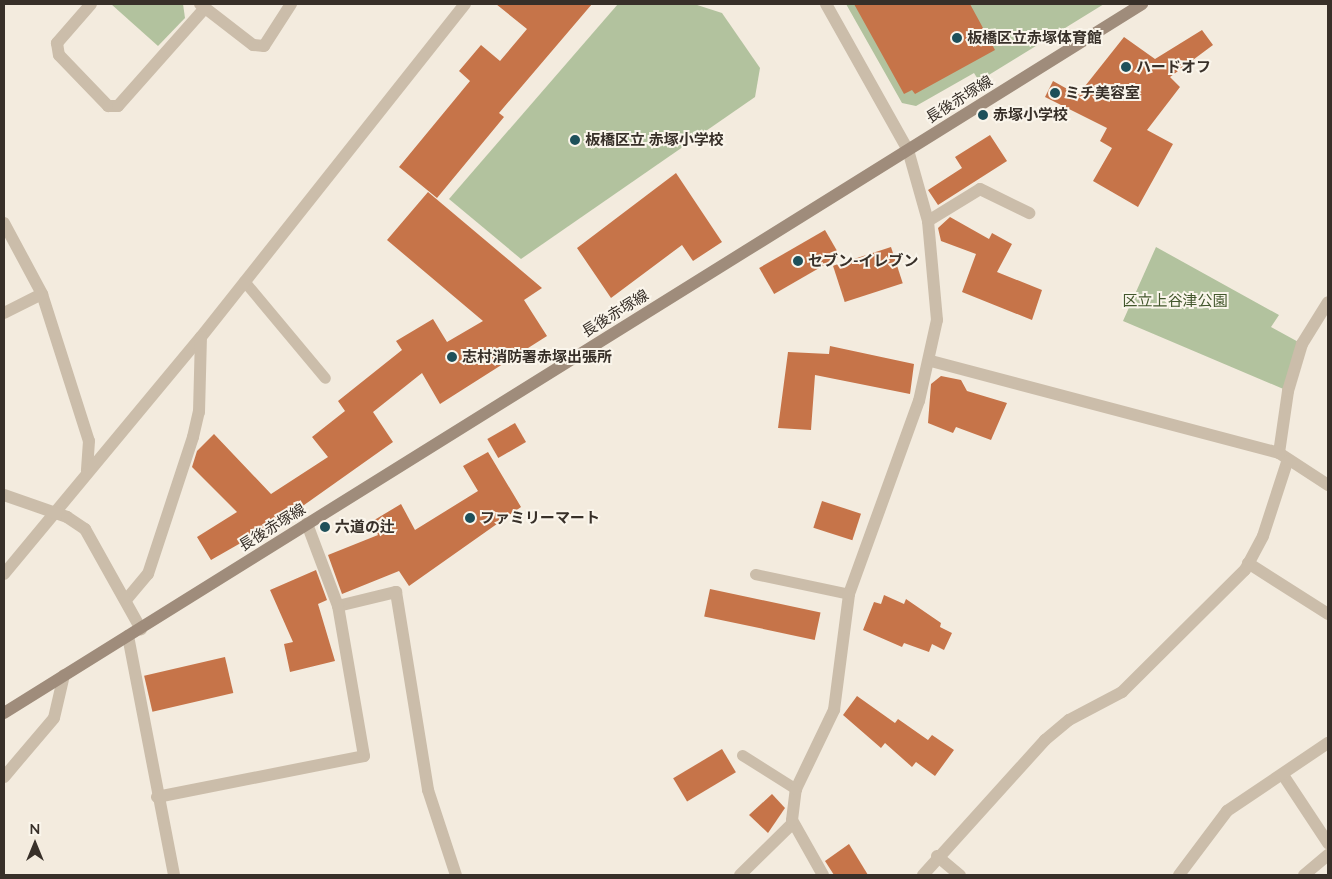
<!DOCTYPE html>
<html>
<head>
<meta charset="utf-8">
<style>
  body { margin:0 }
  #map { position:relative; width:1332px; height:879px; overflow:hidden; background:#f3ebde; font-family:Lato,"Noto Sans JP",sans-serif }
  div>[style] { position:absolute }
  .green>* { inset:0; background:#b2c29e }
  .building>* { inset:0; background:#c67449; transform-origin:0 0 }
  .service>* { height:11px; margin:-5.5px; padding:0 5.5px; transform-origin:5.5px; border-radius:5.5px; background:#cbbdaa }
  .minor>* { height:12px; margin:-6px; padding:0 6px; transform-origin:6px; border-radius:6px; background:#cbbdaa }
  .tertiary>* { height:12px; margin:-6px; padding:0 6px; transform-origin:6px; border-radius:6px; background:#cbbdaa }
  .secondary>* { height:12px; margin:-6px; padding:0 6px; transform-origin:6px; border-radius:6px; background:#9f8c7b }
  .dots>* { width:14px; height:14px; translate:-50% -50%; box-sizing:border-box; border:2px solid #faf5eb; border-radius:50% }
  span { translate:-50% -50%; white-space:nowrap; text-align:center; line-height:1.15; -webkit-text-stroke:4px #faf5eb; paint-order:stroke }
  .poi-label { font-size:15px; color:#383029; font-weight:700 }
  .left { translate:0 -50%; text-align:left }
  .street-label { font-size:15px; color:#383029 }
  .park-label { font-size:15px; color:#43572d }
  .frame { position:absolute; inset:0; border:5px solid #383029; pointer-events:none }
  .north { position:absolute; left:10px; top:819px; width:50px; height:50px; -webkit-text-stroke:4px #faf5eb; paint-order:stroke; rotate:0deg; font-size:14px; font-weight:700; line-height:20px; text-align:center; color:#383029 }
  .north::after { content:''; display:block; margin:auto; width:18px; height:22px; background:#383029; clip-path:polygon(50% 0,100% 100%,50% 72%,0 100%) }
</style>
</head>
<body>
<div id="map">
  <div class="green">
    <div style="clip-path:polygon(111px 4px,183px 4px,185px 18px,158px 46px)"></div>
    <div style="clip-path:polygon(618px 4px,694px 4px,722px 13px,760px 68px,755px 97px,521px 259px,449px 199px)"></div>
    <div style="clip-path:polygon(846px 4px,1104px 4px,979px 81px,974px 73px,916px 106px,902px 103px)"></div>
    <div style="clip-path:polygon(1156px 247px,1279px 315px,1271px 327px,1302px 344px,1288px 391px,1123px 321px)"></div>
  </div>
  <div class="building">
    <div style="clip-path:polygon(496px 4px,592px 4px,499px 113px,504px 117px,437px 198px,399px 167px,470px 81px,459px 71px,481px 45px,500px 61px,527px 29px)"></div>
    <div style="clip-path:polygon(854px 4px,970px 4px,995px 50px,915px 94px,912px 90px,904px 94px)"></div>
    <div style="clip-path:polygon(1202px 30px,1213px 45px,1170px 77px,1180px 87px,1147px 130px,1173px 144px,1138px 207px,1093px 181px,1112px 148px,1100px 141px,1107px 128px,1045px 97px,1053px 81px,1078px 95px,1124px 37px,1155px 59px)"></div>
    <div style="clip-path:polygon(990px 135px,1007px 161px,938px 205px,928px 190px,962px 168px,955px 157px)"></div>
    <div style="clip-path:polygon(676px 173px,722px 242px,693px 261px,682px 245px,611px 298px,577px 248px)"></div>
    <div style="clip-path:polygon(428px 192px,542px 288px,524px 300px,547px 336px,440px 404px,422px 373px,373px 412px,393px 442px,290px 515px,211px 560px,197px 537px,237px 512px,192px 467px,197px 451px,214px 434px,271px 494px,328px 457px,312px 437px,345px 411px,338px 401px,402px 350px,396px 341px,433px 319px,447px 342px,483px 321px,387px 240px)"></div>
    <div style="clip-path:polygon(950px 217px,989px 239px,992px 233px,1012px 244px,997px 272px,1042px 290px,1032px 320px,962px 292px,976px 254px,941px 241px,938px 228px)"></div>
    <div style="left:825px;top:230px;width:30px;height:76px;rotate:60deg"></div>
    <div style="left:891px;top:247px;width:38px;height:61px;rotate:72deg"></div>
    <div style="clip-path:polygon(830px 346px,914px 364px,910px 394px,815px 375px,811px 430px,778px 428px,788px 352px,829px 354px)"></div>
    <div style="clip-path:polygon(941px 376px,961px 380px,967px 391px,1007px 403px,991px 440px,956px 427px,953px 433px,928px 423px,931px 384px)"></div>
    <div style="left:515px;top:423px;width:22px;height:32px;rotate:60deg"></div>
    <div style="clip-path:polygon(488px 452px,521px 507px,409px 586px,399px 571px,342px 594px,328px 555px,378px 535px,371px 522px,401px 504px,415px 530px,478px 491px,463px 466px)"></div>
    <div style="left:822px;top:501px;width:41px;height:28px;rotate:18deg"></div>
    <div style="clip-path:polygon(316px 570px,327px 600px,318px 604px,335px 661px,290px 672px,284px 644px,293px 642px,270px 590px)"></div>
    <div style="left:710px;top:589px;width:113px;height:28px;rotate:12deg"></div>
    <div style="clip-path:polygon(884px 595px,904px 604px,906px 599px,941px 623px,940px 627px,952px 633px,944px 650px,932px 644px,929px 652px,904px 643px,902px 647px,863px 630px,874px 602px,881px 604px)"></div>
    <div style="left:225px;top:657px;width:37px;height:83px;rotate:77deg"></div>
    <div style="clip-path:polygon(857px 696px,895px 723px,898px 719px,928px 740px,932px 735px,954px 750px,935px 776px,916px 762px,912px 767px,885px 743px,881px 748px,843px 715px)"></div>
    <div style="left:722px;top:749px;width:27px;height:57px;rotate:59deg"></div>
    <div style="clip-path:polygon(772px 794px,785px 808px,768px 833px,749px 815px)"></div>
    <div style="clip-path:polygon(849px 844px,868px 875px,834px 875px,825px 861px)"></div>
  </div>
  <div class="service">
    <div style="left:244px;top:281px;width:126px;rotate:50.1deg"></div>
    <div style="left:755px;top:574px;width:96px;rotate:12deg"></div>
    <div style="left:742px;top:755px;width:64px;rotate:32.2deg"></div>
  </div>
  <div class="minor">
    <div style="left:91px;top:4px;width:52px;rotate:131.1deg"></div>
    <div style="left:57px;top:43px;width:12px;rotate:81deg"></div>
    <div style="left:59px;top:55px;width:71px;rotate:46.1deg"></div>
    <div style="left:108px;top:106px;width:10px"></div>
    <div style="left:118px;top:106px;width:131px;rotate:-48.4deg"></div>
    <div style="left:200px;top:4px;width:67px;rotate:37.7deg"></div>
    <div style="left:253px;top:45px;width:11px;rotate:5deg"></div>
    <div style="left:264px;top:46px;width:50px;rotate:-57.3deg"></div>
    <div style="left:928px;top:221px;width:61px;rotate:-31.6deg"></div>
    <div style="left:980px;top:189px;width:55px;rotate:26.1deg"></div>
    <div style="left:4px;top:223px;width:81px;rotate:61.8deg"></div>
    <div style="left:42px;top:294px;width:154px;rotate:72.3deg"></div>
    <div style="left:89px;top:441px;width:30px;rotate:94deg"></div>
    <div style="left:4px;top:313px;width:42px;rotate:-26.6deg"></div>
    <div style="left:931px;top:361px;width:360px;rotate:14.8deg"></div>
    <div style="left:1279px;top:453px;width:59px;rotate:33.1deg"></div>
    <div style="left:1279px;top:453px;width:63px;rotate:-81.7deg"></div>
    <div style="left:1288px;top:391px;width:49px;rotate:-73.4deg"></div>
    <div style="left:1302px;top:344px;width:49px;rotate:-58.2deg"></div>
    <div style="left:1248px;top:563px;width:95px;rotate:32.5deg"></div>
    <div style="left:4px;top:574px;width:308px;rotate:-50.3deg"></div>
    <div style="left:201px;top:337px;width:425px;rotate:-51.6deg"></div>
    <div style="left:126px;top:600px;width:34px;rotate:-50deg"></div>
    <div style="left:148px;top:574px;width:144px;rotate:-71.8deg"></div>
    <div style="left:193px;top:437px;width:26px;rotate:-77deg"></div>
    <div style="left:199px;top:412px;width:75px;rotate:-88.5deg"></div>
    <div style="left:338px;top:606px;width:60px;rotate:-13.6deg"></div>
    <div style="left:396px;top:592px;width:201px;rotate:80.8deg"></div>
    <div style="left:428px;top:790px;width:89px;rotate:71.8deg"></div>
    <div style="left:128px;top:636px;width:243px;rotate:79.1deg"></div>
    <div style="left:1283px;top:775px;width:82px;rotate:56.5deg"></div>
    <div style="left:4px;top:777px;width:77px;rotate:-49.7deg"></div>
    <div style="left:54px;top:718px;width:44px;rotate:-76.9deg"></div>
    <div style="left:157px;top:797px;width:211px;rotate:-11.2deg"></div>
    <div style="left:364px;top:756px;width:152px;rotate:-99.8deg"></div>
    <div style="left:338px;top:606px;width:88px;rotate:-110.7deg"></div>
    <div style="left:937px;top:856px;width:30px;rotate:40deg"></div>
    <div style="left:740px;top:875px;width:74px;rotate:-44.5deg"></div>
    <div style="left:823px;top:875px;width:63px;rotate:-119.4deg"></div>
    <div style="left:792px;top:820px;width:31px;rotate:-83deg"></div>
    <div style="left:796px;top:789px;width:88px;rotate:-64.3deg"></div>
    <div style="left:834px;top:710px;width:117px;rotate:-82.6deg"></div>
    <div style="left:849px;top:594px;width:205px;rotate:-70.1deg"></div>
    <div style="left:919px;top:401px;width:83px;rotate:-77.5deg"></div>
    <div style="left:937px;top:320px;width:99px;rotate:-95.2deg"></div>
    <div style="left:928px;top:221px;width:74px;rotate:-105.7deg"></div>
    <div style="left:923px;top:875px;width:182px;rotate:-47.9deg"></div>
    <div style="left:1045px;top:740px;width:31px;rotate:-40deg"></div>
    <div style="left:1069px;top:720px;width:60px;rotate:-27.8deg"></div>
    <div style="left:1122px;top:692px;width:173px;rotate:-44.8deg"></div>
    <div style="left:1245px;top:570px;width:38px;rotate:-62deg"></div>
    <div style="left:1263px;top:536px;width:78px;rotate:-72deg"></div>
    <div style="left:1179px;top:875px;width:80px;rotate:-53.1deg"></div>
    <div style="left:1227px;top:811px;width:122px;rotate:-34deg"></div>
    <div style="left:1304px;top:875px;width:31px;rotate:-40deg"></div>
  </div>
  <div class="tertiary">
    <div style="left:826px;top:4px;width:167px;rotate:60.7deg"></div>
    <div style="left:4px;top:495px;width:67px;rotate:19.2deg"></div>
    <div style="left:67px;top:517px;width:22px;rotate:34deg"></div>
    <div style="left:85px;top:529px;width:115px;rotate:60.8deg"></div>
  </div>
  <div class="secondary">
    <div style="left:4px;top:713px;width:1341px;rotate:-31.92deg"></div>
  </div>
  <div class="dots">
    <div style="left:957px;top:38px;background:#1e505a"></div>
    <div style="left:1126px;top:67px;background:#1e505a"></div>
    <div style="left:1055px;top:93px;background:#1e505a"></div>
    <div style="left:983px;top:115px;background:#1e505a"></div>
    <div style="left:575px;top:140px;background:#1e505a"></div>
    <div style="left:798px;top:261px;background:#1e505a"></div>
    <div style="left:452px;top:357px;background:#1e505a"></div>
    <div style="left:470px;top:518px;background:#1e505a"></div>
    <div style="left:325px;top:527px;background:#1e505a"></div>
  </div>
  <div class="poi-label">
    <span class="left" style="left:967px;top:38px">板橋区立赤塚体育館</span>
    <span class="left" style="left:1136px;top:67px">ハードオフ</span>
    <span class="left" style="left:1065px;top:93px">ミチ美容室</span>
    <span class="left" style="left:993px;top:115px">赤塚小学校</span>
    <span class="left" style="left:585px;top:140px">板橋区立 赤塚小学校</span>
    <span class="left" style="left:808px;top:261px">セブン-イレブン</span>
    <span class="left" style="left:462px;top:357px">志村消防署赤塚出張所</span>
    <span class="left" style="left:480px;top:518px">ファミリーマート</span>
    <span class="left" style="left:335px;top:527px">六道の辻</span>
  </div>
  <div class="street-label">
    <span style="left:959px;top:99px;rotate:-32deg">長後赤塚線</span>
    <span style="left:615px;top:313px;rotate:-32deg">長後赤塚線</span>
    <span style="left:272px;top:527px;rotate:-32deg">長後赤塚線</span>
  </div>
  <div class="park-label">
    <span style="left:1175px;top:301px">区立上谷津公園</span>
  </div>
  <div class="frame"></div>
  <div class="north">N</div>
</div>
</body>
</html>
